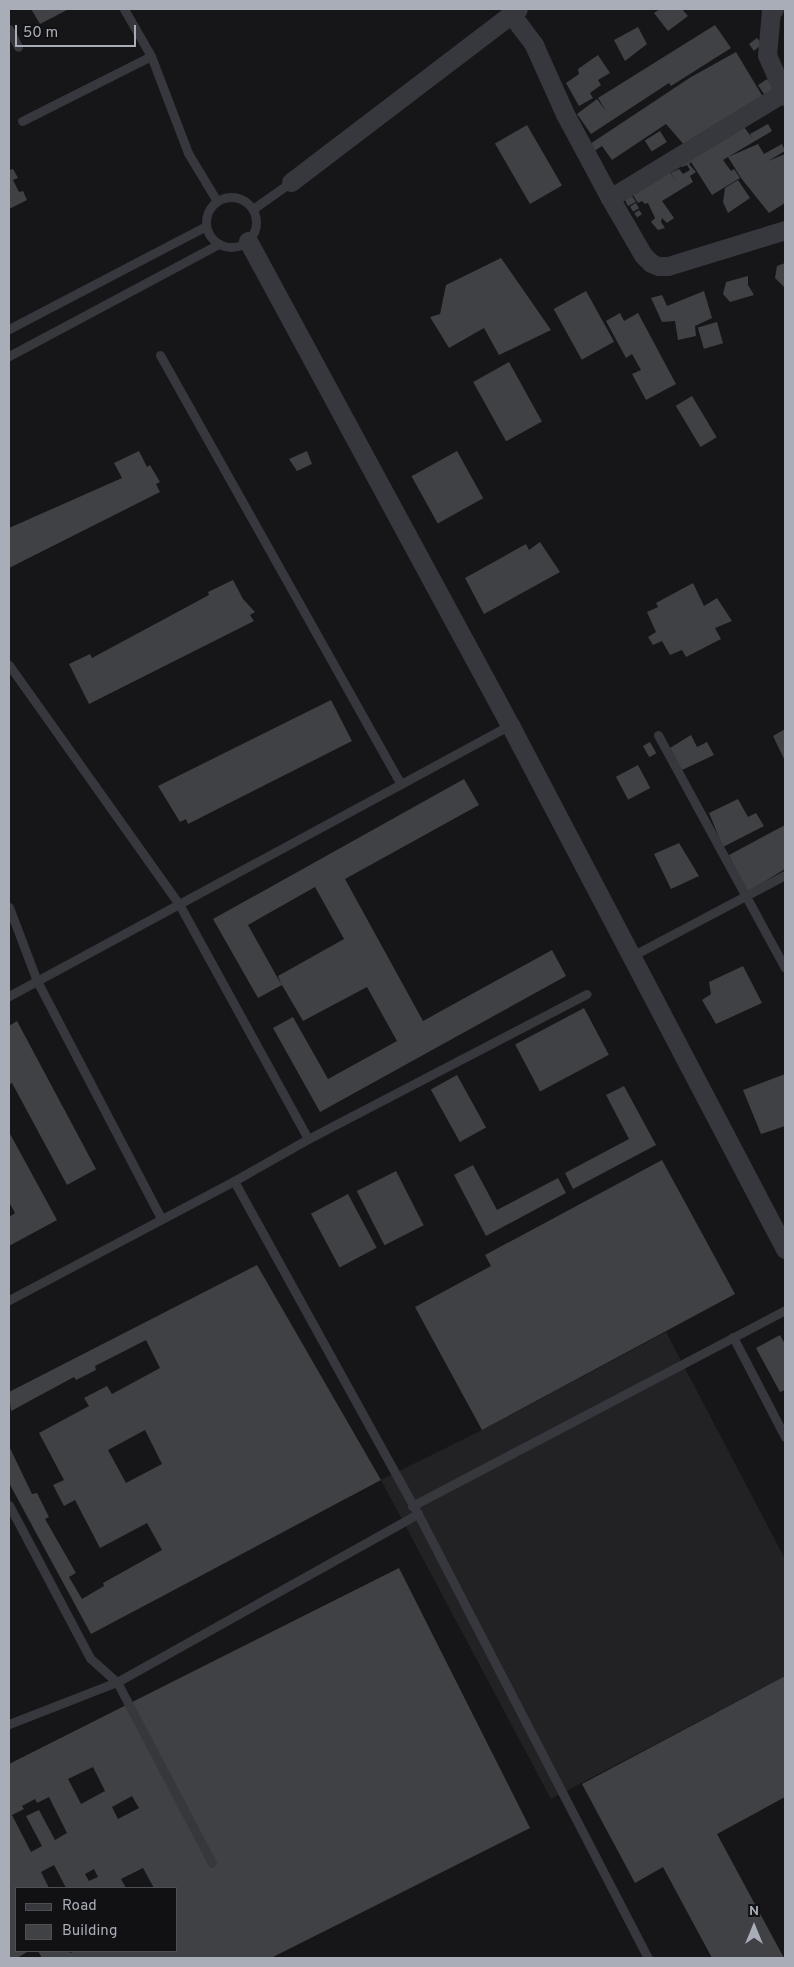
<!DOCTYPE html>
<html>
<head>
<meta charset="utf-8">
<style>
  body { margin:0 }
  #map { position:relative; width:794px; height:1967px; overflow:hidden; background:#161618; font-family:Overpass,sans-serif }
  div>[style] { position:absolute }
  .built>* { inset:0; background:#222225 }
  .building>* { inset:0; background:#404145; transform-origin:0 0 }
  .lane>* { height:9px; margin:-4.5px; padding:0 4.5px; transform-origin:4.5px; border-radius:4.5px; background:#37383d }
  .lane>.ring { margin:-4.5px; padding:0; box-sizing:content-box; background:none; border:9px solid #37383d; border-radius:50% }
  .street>* { height:19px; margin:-9.5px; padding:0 9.5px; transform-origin:9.5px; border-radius:9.5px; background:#37383d }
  span { translate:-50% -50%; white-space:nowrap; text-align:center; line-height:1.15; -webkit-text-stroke:4px #111113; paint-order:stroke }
  .frame { position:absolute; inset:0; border:10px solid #a8adb8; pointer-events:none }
  .legend { position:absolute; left:15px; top:1887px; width:162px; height:65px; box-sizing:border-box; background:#111113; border:1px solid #4d4f55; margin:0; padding:6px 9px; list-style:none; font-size:15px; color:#a8adb8 }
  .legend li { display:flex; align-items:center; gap:10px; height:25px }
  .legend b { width:25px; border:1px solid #4d4f55 }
  .north { position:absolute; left:729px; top:1902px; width:50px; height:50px; -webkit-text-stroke:4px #111113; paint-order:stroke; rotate:0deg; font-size:14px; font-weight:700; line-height:20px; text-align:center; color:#a8adb8 }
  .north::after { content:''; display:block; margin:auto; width:18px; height:22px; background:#a8adb8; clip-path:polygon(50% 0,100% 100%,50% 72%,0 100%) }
  .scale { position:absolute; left:15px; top:25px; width:121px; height:22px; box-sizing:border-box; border:2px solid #a8adb8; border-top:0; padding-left:6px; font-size:15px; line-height:18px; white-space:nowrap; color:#a8adb8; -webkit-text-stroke:4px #111113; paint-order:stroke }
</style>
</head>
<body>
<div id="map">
  <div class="built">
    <div style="clip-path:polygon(666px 1332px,785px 1559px,785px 1676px,551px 1799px,381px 1480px,482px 1430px)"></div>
  </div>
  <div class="building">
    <div style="clip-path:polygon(31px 9px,69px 9px,40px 24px)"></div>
    <div style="clip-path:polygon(660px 9px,682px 9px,688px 16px,668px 31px,654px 13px)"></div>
    <div style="clip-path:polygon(715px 25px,731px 48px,671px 86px,669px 83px,591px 134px,577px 114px,597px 99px,606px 111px,598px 98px)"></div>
    <div style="clip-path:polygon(638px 27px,647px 44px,625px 61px,614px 40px)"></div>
    <div style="clip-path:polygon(757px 38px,762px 44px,754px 51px,749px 44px)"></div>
    <div style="clip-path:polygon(736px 52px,763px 97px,686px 147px,666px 124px,612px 160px,602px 146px,591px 153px,587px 146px,691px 77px)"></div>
    <div style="clip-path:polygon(598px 55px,610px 73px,598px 80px,601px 85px,590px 93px,593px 98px,579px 106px,566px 83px,579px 74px,578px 69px)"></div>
    <div style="left:767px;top:79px;width:12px;height:11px;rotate:55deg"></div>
    <div style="clip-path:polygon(741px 123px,753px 139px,750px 134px,768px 124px,772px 131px,728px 157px,758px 144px,764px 154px,782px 144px,785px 151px,768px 161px,785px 154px,785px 203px,769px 213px,741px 178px,728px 157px,723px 160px,731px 171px,734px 169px,740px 178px,712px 195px,691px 162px,689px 164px,696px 172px,690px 176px,693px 182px,662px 201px,674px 218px,667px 223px,662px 218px,661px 222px,665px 228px,658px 230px,651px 222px,655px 218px,648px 203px,645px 204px,642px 201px,638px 203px,631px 192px,667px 168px,676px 181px,671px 173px,679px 169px,683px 174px,690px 170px,687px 165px,682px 167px,678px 161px)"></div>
    <div style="left:527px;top:125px;width:70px;height:37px;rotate:60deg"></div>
    <div style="left:660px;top:131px;width:13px;height:18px;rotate:58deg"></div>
    <div style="clip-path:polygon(13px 169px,18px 178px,13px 180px,19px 192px,23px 191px,27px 200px,9px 209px,9px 170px)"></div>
    <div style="clip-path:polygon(738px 180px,750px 198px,728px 213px,723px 202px,725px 188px)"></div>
    <div style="clip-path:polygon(632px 196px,636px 202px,628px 206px,625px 200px)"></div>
    <div style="left:636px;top:203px;width:6px;height:7px;rotate:59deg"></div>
    <div style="left:639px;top:210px;width:5px;height:6px;rotate:53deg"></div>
    <div style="clip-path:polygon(501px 258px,551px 330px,499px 355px,484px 328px,449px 348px,430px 317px,440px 314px,446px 285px)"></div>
    <div style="clip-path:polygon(785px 263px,785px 288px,775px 278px,777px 266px)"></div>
    <div style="clip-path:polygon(748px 276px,748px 285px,754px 295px,730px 302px,723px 294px,726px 282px)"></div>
    <div style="left:586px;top:291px;width:58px;height:37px;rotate:61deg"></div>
    <div style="clip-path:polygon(704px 291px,712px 318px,695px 326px,696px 336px,678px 340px,675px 321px,662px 322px,651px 298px,662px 295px,667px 306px)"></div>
    <div style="clip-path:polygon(620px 313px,624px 321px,638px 313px,676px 384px,646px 400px,632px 374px,641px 370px,632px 354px,626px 358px,606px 321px)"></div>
    <div style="left:717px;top:322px;width:22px;height:20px;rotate:74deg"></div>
    <div style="left:509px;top:362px;width:68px;height:41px;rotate:61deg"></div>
    <div style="left:692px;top:396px;width:48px;height:19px;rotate:59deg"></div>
    <div style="clip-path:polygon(139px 451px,147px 467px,150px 465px,160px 482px,156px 484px,160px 492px,9px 568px,9px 528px,122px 478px,114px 463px)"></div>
    <div style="clip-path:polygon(307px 451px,312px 464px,297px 471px,289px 459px)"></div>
    <div style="left:457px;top:451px;width:54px;height:52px;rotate:61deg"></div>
    <div style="clip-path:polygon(540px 542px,560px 572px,484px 614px,465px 578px,526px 544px,529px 550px)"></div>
    <div style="clip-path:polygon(233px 580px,243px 599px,255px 612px,250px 615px,254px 621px,89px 704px,69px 664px,90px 654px,92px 658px,209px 595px,208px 592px)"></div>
    <div style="clip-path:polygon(693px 583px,704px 606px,717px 598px,732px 621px,715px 628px,721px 639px,686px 657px,682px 650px,670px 655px,662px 641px,653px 645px,648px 637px,656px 632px,647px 612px,658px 607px,656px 603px)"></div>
    <div style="clip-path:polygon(331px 700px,352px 741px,188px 824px,186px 819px,180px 822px,158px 786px)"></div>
    <div style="clip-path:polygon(785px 729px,785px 761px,773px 736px)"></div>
    <div style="clip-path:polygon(691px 735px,697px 747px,707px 742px,714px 755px,682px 770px,670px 748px)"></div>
    <div style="left:650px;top:742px;width:13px;height:8px;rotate:61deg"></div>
    <div style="left:638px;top:765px;width:26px;height:25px;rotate:62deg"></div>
    <div style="clip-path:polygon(evenodd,464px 779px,479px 805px,345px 879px,423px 1021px,552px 950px,566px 976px,320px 1112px,273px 1028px,293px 1017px,328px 1079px,397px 1041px,367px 987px,303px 1021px,282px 985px,258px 998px,213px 919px,464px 779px,315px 887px,344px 939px,278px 976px,281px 984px,248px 925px,315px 887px)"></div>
    <div style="clip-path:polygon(738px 799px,748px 817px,756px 813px,764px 826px,723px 847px,709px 813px)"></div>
    <div style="clip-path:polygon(785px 825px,785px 869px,747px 892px,729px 855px)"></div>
    <div style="clip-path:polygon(679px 843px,699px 876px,671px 889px,654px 854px)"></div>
    <div style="clip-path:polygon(743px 966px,762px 1003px,716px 1024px,702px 1000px,711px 994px,709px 982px)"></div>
    <div style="left:584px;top:1008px;width:53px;height:78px;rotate:62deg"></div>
    <div style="clip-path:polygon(17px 1021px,96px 1169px,67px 1185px,12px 1083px,9px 1085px,9px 1026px)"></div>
    <div style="clip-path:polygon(785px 1074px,785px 1126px,761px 1134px,743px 1090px)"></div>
    <div style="left:457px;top:1075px;width:60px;height:30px;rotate:61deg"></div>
    <div style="clip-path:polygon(624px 1086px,656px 1145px,573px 1189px,565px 1173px,629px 1139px,606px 1095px)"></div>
    <div style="clip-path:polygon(9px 1132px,57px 1220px,9px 1246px,9px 1217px,15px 1213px,9px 1202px)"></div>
    <div style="clip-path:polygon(662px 1160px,735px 1294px,482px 1430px,415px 1307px,491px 1266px,485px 1255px)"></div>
    <div style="clip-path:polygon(473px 1165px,497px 1210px,558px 1178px,566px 1193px,486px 1236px,454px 1175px)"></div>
    <div style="left:396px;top:1171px;width:61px;height:44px;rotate:63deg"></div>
    <div style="left:348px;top:1194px;width:61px;height:42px;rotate:62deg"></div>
    <div style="clip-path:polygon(evenodd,257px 1265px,381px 1480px,91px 1634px,9px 1483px,9px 1446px,32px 1494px,37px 1493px,49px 1517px,45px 1519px,76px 1573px,69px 1577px,82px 1599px,104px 1586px,103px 1583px,162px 1550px,147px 1523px,100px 1548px,75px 1500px,64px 1506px,53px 1485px,64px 1480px,39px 1433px,89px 1406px,84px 1398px,107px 1386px,112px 1394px,160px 1368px,146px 1340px,95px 1366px,96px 1370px,76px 1380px,74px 1377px,11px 1411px,9px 1392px,257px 1265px,145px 1430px,162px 1464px,126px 1483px,108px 1450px,145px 1430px)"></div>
    <div style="clip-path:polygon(780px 1335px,785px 1344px,785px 1390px,780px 1392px,756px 1348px)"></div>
    <div style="clip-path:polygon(evenodd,399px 1568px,530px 1828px,271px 1958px,42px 1958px,38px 1951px,69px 1951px,70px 1953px,74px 1951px,176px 1951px,176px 1888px,154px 1888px,143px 1868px,121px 1879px,126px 1888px,66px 1888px,54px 1865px,41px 1872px,49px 1888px,16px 1888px,16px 1951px,29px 1951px,17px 1958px,9px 1958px,9px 1764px,399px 1568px,93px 1767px,105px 1791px,81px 1804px,68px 1779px,93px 1767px,399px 1568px,132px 1796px,139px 1808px,118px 1819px,112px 1807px,132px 1796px,399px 1568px,49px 1797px,67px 1833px,55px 1840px,39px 1810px,26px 1816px,42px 1846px,31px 1852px,12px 1815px,24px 1809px,22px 1806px,35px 1799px,37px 1803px,49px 1797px,399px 1568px,94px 1869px,98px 1877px,89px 1881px,85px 1874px,94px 1869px)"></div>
    <div style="clip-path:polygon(785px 1676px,785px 1797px,717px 1834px,784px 1958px,712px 1958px,663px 1867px,635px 1883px,582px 1784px)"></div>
  </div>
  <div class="lane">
    <div style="left:124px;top:9px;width:54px;rotate:60.1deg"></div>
    <div style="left:151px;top:56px;width:104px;rotate:69.1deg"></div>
    <div style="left:188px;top:153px;width:56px;rotate:58.9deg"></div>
    <div style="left:9px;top:29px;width:20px;rotate:63deg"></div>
    <div style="left:22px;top:121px;width:144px;rotate:-26.7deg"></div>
    <div class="ring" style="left:206px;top:197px;width:41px;height:41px"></div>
    <div style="left:253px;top:209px;width:47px;rotate:-35.4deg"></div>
    <div style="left:9px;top:329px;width:222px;rotate:-27.6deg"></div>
    <div style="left:160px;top:355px;width:492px;rotate:60.7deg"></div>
    <div style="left:9px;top:356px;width:238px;rotate:-28.1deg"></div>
    <div style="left:9px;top:665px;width:293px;rotate:54.6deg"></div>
    <div style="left:179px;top:904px;width:268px;rotate:61.2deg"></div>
    <div style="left:658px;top:735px;width:265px;rotate:61.4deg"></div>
    <div style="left:9px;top:907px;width:79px;rotate:69.3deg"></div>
    <div style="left:37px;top:981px;width:267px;rotate:62.4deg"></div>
    <div style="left:632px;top:956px;width:173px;rotate:-27.9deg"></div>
    <div style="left:9px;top:996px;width:570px;rotate:-28.41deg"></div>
    <div style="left:234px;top:1181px;width:380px;rotate:61.1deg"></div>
    <div style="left:418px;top:1514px;width:500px;rotate:62.62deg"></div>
    <div style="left:9px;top:1300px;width:255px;rotate:-27.9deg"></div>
    <div style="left:234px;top:1181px;width:85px;rotate:-29.6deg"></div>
    <div style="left:308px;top:1139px;width:314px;rotate:-27.5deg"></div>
    <div style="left:733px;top:1337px;width:113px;rotate:62.5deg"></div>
    <div style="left:9px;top:1505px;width:173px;rotate:62.1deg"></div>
    <div style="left:90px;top:1658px;width:36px;rotate:42deg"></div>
    <div style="left:117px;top:1682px;width:204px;rotate:62.3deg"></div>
    <div style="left:412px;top:1506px;width:421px;rotate:-27.7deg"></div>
    <div style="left:9px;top:1724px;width:116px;rotate:-21.3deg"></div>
    <div style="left:117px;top:1682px;width:345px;rotate:-29.2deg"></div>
  </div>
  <div class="street">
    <div style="left:774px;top:9px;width:4px;rotate:146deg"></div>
    <div style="left:771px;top:11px;width:44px;rotate:95.2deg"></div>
    <div style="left:767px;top:55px;width:45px;rotate:66.3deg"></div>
    <div style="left:511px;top:14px;width:39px;rotate:53deg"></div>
    <div style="left:534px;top:45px;width:76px;rotate:65.8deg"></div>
    <div style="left:565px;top:114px;width:95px;rotate:61.8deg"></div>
    <div style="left:610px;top:198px;width:66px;rotate:59.9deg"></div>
    <div style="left:643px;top:255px;width:11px;rotate:45deg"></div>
    <div style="left:651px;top:263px;width:8px;rotate:23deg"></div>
    <div style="left:658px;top:266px;width:10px"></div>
    <div style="left:668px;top:266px;width:122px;rotate:-17.1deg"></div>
    <div style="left:291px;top:182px;width:285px;rotate:-37.3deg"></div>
    <div style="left:610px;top:198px;width:204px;rotate:-31.3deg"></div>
    <div style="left:248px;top:241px;width:550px;rotate:61.57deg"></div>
    <div style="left:510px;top:725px;width:592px;rotate:62.31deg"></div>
  </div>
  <div class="frame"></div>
  <ul class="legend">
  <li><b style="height:6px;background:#37383d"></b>Road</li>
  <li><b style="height:14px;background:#404145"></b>Building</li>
  </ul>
  <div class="north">N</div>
  <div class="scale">50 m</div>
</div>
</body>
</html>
